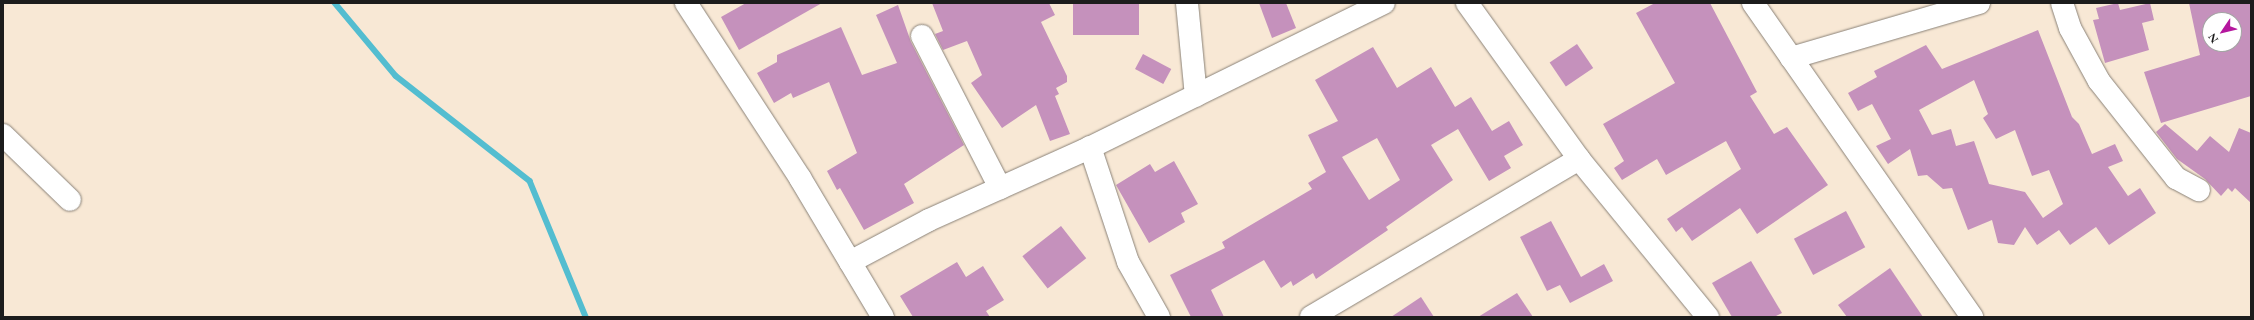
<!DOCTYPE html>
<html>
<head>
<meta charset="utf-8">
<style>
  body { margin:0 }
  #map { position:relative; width:2254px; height:320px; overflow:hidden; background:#f8e8d5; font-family:"EB Garamond",serif }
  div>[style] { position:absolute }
  .stream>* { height:5.5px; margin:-2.75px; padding:0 2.75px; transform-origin:2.75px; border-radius:2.75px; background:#53bdd0 }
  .building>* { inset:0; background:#c591bc; transform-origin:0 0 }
  .roads { filter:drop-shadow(0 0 1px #8a8278) drop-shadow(0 0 1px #8a8278) }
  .minor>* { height:22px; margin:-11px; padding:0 11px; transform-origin:11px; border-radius:11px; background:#fff }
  span { translate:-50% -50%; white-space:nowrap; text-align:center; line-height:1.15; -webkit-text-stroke:4px #fff; paint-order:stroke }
  .frame { position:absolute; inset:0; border:4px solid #1c1c1c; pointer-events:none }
  .north { position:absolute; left:2202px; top:12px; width:40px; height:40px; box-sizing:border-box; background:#fff; border:1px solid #a4a4a4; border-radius:50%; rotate:235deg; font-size:11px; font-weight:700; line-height:16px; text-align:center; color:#1c1c1c }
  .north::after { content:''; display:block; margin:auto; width:14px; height:18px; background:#b5179e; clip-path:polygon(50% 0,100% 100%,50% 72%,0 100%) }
</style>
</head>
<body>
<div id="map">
  <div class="stream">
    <div style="left:335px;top:3px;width:95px;rotate:50.1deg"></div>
    <div style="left:396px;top:76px;width:170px;rotate:38.1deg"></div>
    <div style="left:530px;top:181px;width:147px;rotate:67.6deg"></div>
  </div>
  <div class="building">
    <div style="clip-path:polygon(746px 3px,822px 3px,739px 50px,721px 17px)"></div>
    <div style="clip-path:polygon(932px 3px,1049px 3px,1055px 15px,1041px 22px,1067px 76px,1067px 82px,1056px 88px,1059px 94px,1055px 96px,1070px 134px,1050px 141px,1036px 105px,1002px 128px,971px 83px,982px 75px,967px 41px,943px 50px,935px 34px,943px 31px)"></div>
    <div style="left:1073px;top:3px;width:66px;height:32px"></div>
    <div style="clip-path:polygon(1259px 3px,1286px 3px,1296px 28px,1272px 38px)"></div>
    <div style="clip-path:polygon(1655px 3px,1710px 3px,1757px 92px,1750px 96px,1774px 134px,1787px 127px,1828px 185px,1757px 234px,1740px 208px,1692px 241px,1682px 227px,1676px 232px,1667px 219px,1741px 169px,1726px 141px,1666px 175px,1657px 159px,1622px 180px,1614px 168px,1624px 161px,1603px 124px,1675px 83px,1636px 13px)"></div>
    <div style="clip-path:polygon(2118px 3px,2120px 10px,2150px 3px,2154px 20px,2142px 23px,2149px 50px,2105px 63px,2093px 20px,2099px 19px,2096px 8px)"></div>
    <div style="clip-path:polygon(evenodd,2189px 3px,2251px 3px,2251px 96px,2161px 123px,2144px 72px,2200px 55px,2189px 3px,2210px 20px,2234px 20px,2234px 44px,2210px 44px,2210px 20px)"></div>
    <div style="clip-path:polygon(898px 5px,911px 42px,964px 145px,904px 184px,914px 203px,864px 230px,840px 188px,837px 190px,827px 171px,857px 153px,829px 82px,793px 98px,791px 93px,774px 103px,757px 73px,777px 62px,777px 55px,841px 27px,862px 75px,897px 63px,876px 15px)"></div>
    <div style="clip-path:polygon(evenodd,2038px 30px,2072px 117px,2079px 124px,2092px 154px,2115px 144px,2123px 161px,2108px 167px,2128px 196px,2140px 188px,2156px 213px,2109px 245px,2096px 227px,2070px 245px,2059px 230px,2037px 245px,2025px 227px,2014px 245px,1998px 243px,1992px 220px,1968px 230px,1952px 188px,1943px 189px,1927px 175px,1918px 176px,1910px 149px,1888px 164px,1876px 146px,1891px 139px,1872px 104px,1858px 111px,1848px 93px,1877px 77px,1874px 71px,1926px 45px,1942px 69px,2038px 30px,1974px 80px,1988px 114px,1983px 118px,1996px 139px,2015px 130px,2032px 176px,2049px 170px,2063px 204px,2043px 218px,2025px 192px,1989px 184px,1974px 141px,1956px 146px,1951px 129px,1932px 135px,1919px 110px,1974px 80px)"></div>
    <div style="left:1577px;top:44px;width:29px;height:33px;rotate:56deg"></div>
    <div style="clip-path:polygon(evenodd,1373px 47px,1397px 88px,1431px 67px,1455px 107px,1471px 97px,1492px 131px,1509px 121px,1523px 145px,1504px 156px,1511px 168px,1489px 181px,1458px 129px,1431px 145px,1453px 180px,1386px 227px,1388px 230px,1316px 279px,1313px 273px,1293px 286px,1291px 281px,1281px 288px,1264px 260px,1211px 290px,1224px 317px,1191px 317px,1170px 275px,1225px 248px,1222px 242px,1312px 189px,1308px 183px,1326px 172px,1308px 135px,1338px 121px,1315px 80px,1373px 47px,1377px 138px,1400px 180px,1369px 200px,1342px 157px,1377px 138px)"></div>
    <div style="left:1143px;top:54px;width:32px;height:17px;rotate:28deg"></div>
    <div style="clip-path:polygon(2165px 124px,2197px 151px,2210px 136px,2229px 152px,2239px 128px,2251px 133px,2251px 203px,2235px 188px,2232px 192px,2228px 188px,2221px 196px,2205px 179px,2177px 159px,2156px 132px)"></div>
    <div style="clip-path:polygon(1174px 161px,1198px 204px,1181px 213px,1185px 222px,1149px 243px,1116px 185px,1150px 164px,1155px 172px)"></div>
    <div style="left:1846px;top:211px;width:41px;height:59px;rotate:62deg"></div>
    <div style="clip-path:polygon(1551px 221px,1581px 277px,1604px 264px,1613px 281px,1570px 303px,1560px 285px,1547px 291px,1520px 237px)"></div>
    <div style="left:1061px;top:226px;width:41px;height:49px;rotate:52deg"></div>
    <div style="clip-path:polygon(1751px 261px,1782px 313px,1774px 317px,1732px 317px,1712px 283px)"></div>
    <div style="clip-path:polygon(957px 262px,966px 277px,983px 266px,1004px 300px,986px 311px,990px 317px,913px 317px,900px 296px)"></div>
    <div style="clip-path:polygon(1890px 268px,1923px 317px,1847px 317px,1838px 305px)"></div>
    <div style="clip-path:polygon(1517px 293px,1533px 317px,1478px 317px)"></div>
    <div style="clip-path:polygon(1421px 297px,1434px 317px,1391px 317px)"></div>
  </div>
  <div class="roads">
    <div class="minor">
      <div style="left:686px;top:3px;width:209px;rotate:56.9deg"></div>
      <div style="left:800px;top:178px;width:162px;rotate:59.2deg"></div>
      <div style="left:1187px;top:3px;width:93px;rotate:84.5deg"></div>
      <div style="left:1467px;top:3px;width:192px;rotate:54.3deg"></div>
      <div style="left:1579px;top:159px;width:204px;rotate:50.8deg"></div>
      <div style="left:1753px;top:3px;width:383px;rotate:55.1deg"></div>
      <div style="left:2062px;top:3px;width:26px;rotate:72deg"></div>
      <div style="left:2070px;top:28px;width:60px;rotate:61.3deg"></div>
      <div style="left:2099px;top:81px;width:124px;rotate:51.6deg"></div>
      <div style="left:2176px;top:178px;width:26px;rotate:28deg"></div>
      <div style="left:922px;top:36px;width:171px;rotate:62.8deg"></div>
      <div style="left:1791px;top:58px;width:196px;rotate:-16.3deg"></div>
      <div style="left:3px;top:135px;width:93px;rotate:44.1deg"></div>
      <div style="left:1090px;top:147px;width:121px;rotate:71.7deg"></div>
      <div style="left:1128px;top:262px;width:63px;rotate:60.6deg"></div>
      <div style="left:850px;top:262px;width:89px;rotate:-28deg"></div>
      <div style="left:929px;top:220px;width:171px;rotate:-24.2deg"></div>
      <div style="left:1085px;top:150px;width:333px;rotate:-26.2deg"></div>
      <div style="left:1311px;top:317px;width:311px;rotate:-30.5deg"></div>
    </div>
  </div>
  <div class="frame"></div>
  <div class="north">N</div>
</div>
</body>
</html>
